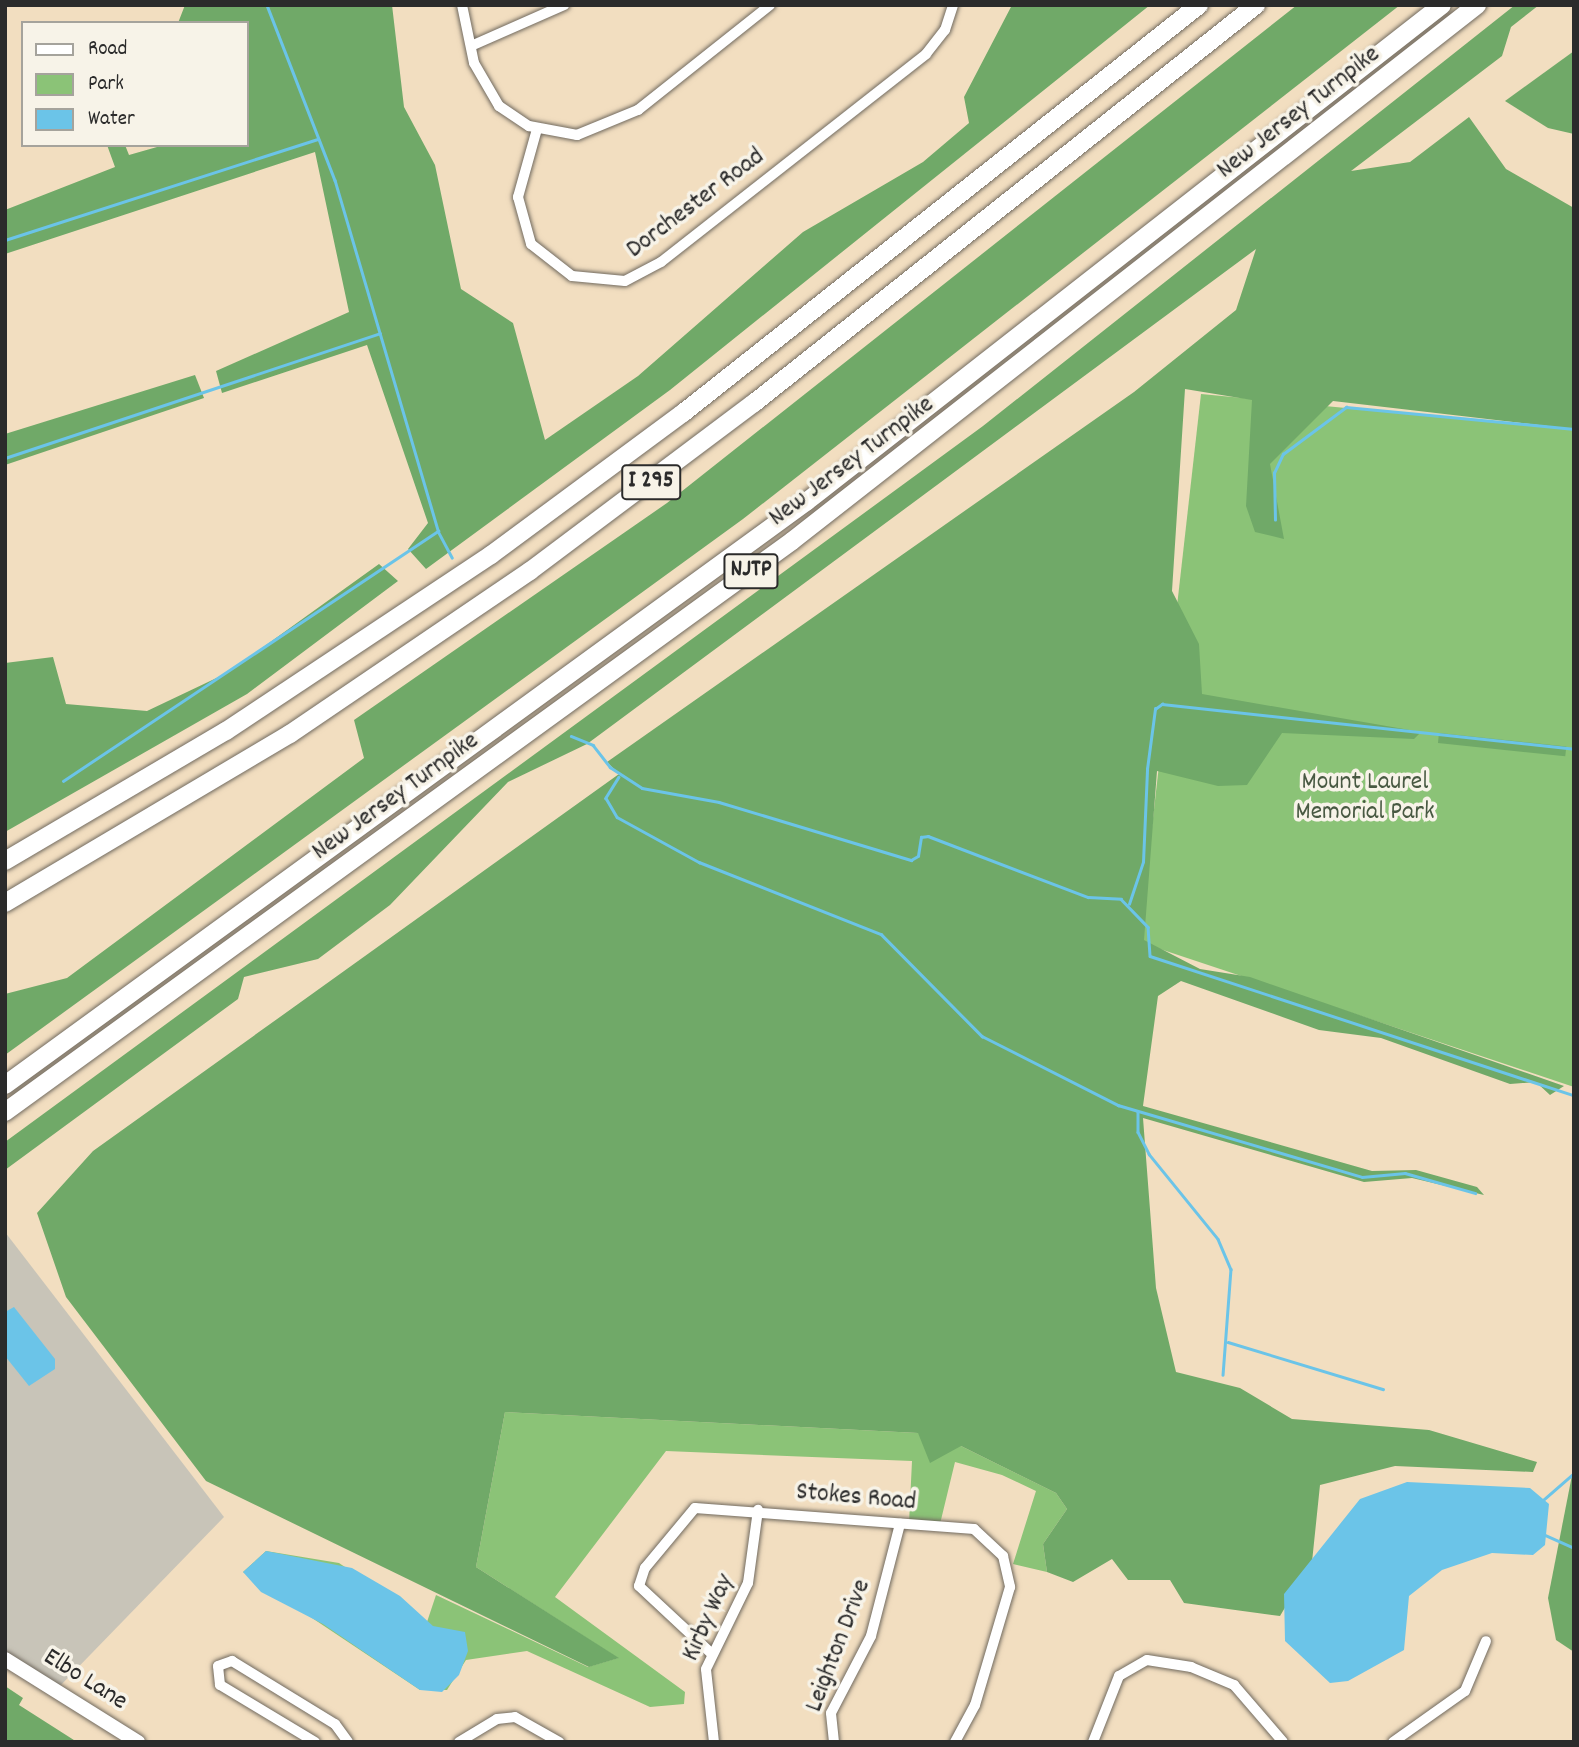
<!DOCTYPE html>
<html>
<head>
<meta charset="utf-8">
<style>
  body { margin:0 }
  #map { position:relative; width:1579px; height:1747px; overflow:hidden; background:#f2dec0; font-family:Dekko,sans-serif }
  div>[style] { position:absolute }
  .industrial>* { inset:0; background:#c8c4b8 }
  .green>* { inset:0; background:#8bc377 }
  .forest>* { inset:0; background:#70a968; transform-origin:0 0 }
  .water>* { inset:0; background:#6bc4e8 }
  .stream>* { height:2.5px; margin:-1.25px; padding:0 1.25px; transform-origin:1.25px; border-radius:1.25px; background:#6bc4e8 }
  .roads { filter:drop-shadow(0 0 2px #716a5f) drop-shadow(0 0 2px #716a5f) }
  .street>* { height:10px; margin:-5px; padding:0 5px; transform-origin:5px; border-radius:5px; background:#fff }
  .secondary>* { height:14px; margin:-7px; padding:0 7px; transform-origin:7px; border-radius:7px; background:#fff }
  .highway>* { height:18px; margin:-9px; padding:0 9px; transform-origin:9px; border-radius:9px; background:#fff }
  span { translate:-50% -50%; white-space:nowrap; text-align:center; line-height:1.15; -webkit-text-stroke:7px #f7f3e8; paint-order:stroke }
  .shield-label span { padding:2px 5px; background:#f7f3e8; border:2px solid; border-radius:5px; -webkit-text-stroke-width:0 }
  .shield-label { font-size:24px; color:#2b2b2b; font-weight:700 }
  .street-label { font-size:26px; color:#2b2b2b }
  .park-label { font-size:26px; color:#485942 }
  .frame { position:absolute; inset:0; border:7px solid #2b2b2b; pointer-events:none }
  .legend { position:absolute; left:21px; top:21px; width:228px; height:126px; box-sizing:border-box; background:#f7f3e8; border:2px solid #a5a39c; margin:0; padding:9px 12px; list-style:none; font-size:21px; color:#2b2b2b }
  .legend li { display:flex; align-items:center; gap:14px; height:35px }
  .legend b { width:35px; border:2px solid #a5a39c }
</style>
</head>
<body>
<div id="map">
  <div class="industrial">
    <div style="clip-path:polygon(5px 1232px,224px 1517px,58px 1688px,5px 1655px)"></div>
  </div>
  <div class="green">
    <div style="clip-path:polygon(1201px 394px,1574px 430px,1574px 1087px,1139px 942px)"></div>
    <div style="clip-path:polygon(505px 1412px,918px 1433px,961px 1446px,1056px 1493px,1067px 1509px,1043px 1544px,1047px 1572px,1013px 1564px,1036px 1491px,1002px 1475px,955px 1462px,940px 1524px,909px 1523px,912px 1461px,666px 1451px,555px 1597px,685px 1692px,684px 1704px,650px 1707px,527px 1651px,466px 1660px,447px 1690px,420px 1690px,243px 1572px,266px 1551px,339px 1563px,427px 1622px,436px 1595px,588px 1667px,618px 1658px,476px 1567px)"></div>
  </div>
  <div class="forest">
    <div style="clip-path:polygon(185px 5px,392px 5px,404px 107px,435px 165px,461px 289px,513px 323px,545px 440px,638px 376px,803px 232px,923px 162px,969px 123px,964px 97px,1012px 5px,1150px 5px,670px 390px,426px 569px,408px 549px,428px 523px,367px 345px,222px 393px,216px 371px,349px 312px,315px 152px,5px 254px,5px 210px,115px 167px,107px 145px,125px 145px,129px 155px,164px 145px,247px 145px,247px 23px,178px 23px)"></div>
    <div style="clip-path:polygon(1297px 5px,1400px 5px,743px 519px,5px 1055px,5px 994px,67px 978px,364px 758px,354px 720px,667px 503px)"></div>
    <div style="clip-path:polygon(1515px 5px,1539px 5px,1511px 27px,1502px 56px,1351px 171px,1410px 162px,1469px 117px,1506px 169px,1574px 208px,1574px 429px,1333px 401px,1270px 464px,1284px 539px,1255px 532px,1246px 506px,1252px 400px,1185px 389px,1172px 591px,1199px 644px,1202px 694px,1421px 732px,1414px 739px,1282px 733px,1247px 785px,1218px 786px,1157px 771px,1144px 940px,1200px 969px,1250px 977px,1564px 1086px,1550px 1095px,1536px 1082px,1510px 1084px,1381px 1038px,1319px 1030px,1181px 981px,1158px 996px,1143px 1106px,1372px 1171px,1416px 1170px,1477px 1187px,1484px 1195px,1412px 1178px,1364px 1182px,1143px 1118px,1156px 1288px,1176px 1372px,1240px 1388px,1292px 1419px,1429px 1430px,1537px 1462px,1533px 1472px,1395px 1466px,1320px 1485px,1312px 1562px,1280px 1616px,1184px 1603px,1170px 1580px,1128px 1580px,1112px 1559px,1073px 1582px,1047px 1572px,1043px 1544px,1067px 1509px,1056px 1493px,961px 1446px,930px 1463px,918px 1433px,505px 1412px,476px 1567px,619px 1658px,589px 1667px,206px 1481px,66px 1297px,37px 1213px,93px 1151px,619px 774px,607px 762px,1134px 392px,1236px 310px,1256px 249px,587px 744px,508px 782px,390px 905px,318px 959px,244px 977px,238px 999px,5px 1170px,5px 1142px,983px 426px)"></div>
    <div style="clip-path:polygon(1574px 51px,1574px 134px,1548px 128px,1505px 101px)"></div>
    <div style="clip-path:polygon(195px 375px,204px 398px,5px 465px,5px 434px)"></div>
    <div style="clip-path:polygon(379px 564px,398px 581px,247px 694px,5px 832px,5px 663px,53px 657px,66px 704px,147px 711px,227px 673px)"></div>
    <div style="left:1439px;top:733px;width:128px;height:10px;rotate:6deg"></div>
    <div style="clip-path:polygon(1574px 1465px,1574px 1652px,1556px 1640px,1548px 1598px)"></div>
    <div style="clip-path:polygon(5px 1686px,23px 1698px,19px 1705px,77px 1742px,5px 1742px)"></div>
  </div>
  <div class="water">
    <div style="clip-path:polygon(14px 1307px,55px 1359px,55px 1369px,29px 1386px,5px 1356px,5px 1312px)"></div>
    <div style="clip-path:polygon(1407px 1482px,1530px 1488px,1549px 1504px,1545px 1545px,1533px 1555px,1492px 1553px,1442px 1570px,1409px 1596px,1404px 1650px,1348px 1681px,1330px 1683px,1285px 1641px,1284px 1594px,1360px 1499px)"></div>
    <div style="clip-path:polygon(266px 1551px,352px 1568px,400px 1596px,433px 1626px,465px 1632px,468px 1651px,459px 1675px,442px 1692px,420px 1690px,323px 1624px,261px 1592px,243px 1572px)"></div>
  </div>
  <div class="stream">
    <div style="left:267px;top:5px;width:188px;rotate:68.8deg"></div>
    <div style="left:335px;top:180px;width:366px;rotate:73.6deg"></div>
    <div style="left:438px;top:531px;width:30px;rotate:62deg"></div>
    <div style="left:5px;top:240px;width:329px;rotate:-17.9deg"></div>
    <div style="left:5px;top:458px;width:395px;rotate:-18.4deg"></div>
    <div style="left:1275px;top:520px;width:47px;rotate:-91.2deg"></div>
    <div style="left:1274px;top:473px;width:21px;rotate:-65deg"></div>
    <div style="left:1283px;top:454px;width:79px;rotate:-36.7deg"></div>
    <div style="left:1346px;top:407px;width:229px;rotate:5.5deg"></div>
    <div style="left:571px;top:736px;width:24px;rotate:22deg"></div>
    <div style="left:593px;top:745px;width:28px;rotate:52deg"></div>
    <div style="left:610px;top:767px;width:38px;rotate:33deg"></div>
    <div style="left:642px;top:788px;width:78px;rotate:10.3deg"></div>
    <div style="left:719px;top:802px;width:201px;rotate:16.8deg"></div>
    <div style="left:911px;top:860px;width:8px;rotate:-30deg"></div>
    <div style="left:918px;top:856px;width:19px;rotate:-81deg"></div>
    <div style="left:921px;top:837px;width:7px;rotate:-8deg"></div>
    <div style="left:928px;top:836px;width:171px;rotate:20.9deg"></div>
    <div style="left:1088px;top:897px;width:33px;rotate:3deg"></div>
    <div style="left:1121px;top:899px;width:39px;rotate:46deg"></div>
    <div style="left:1148px;top:927px;width:29px;rotate:86deg"></div>
    <div style="left:1150px;top:956px;width:446px;rotate:18.2deg"></div>
    <div style="left:619px;top:777px;width:25px;rotate:122deg"></div>
    <div style="left:606px;top:798px;width:22px;rotate:60deg"></div>
    <div style="left:617px;top:817px;width:94px;rotate:28.8deg"></div>
    <div style="left:699px;top:862px;width:196px;rotate:21.6deg"></div>
    <div style="left:881px;top:934px;width:144px;rotate:45.3deg"></div>
    <div style="left:982px;top:1036px;width:153px;rotate:26.9deg"></div>
    <div style="left:1118px;top:1105px;width:254px;rotate:16.4deg"></div>
    <div style="left:1362px;top:1177px;width:43px;rotate:-5.3deg"></div>
    <div style="left:1405px;top:1173px;width:73px;rotate:15.9deg"></div>
    <div style="left:63px;top:781px;width:451px;rotate:-33.7deg"></div>
    <div style="left:1129px;top:904px;width:44px;rotate:-71.6deg"></div>
    <div style="left:1143px;top:862px;width:93px;rotate:-87.5deg"></div>
    <div style="left:1147px;top:769px;width:61px;rotate:-82.4deg"></div>
    <div style="left:1155px;top:709px;width:9px;rotate:-36deg"></div>
    <div style="left:1162px;top:704px;width:414px;rotate:6.2deg"></div>
    <div style="left:1138px;top:1112px;width:20px;rotate:90deg"></div>
    <div style="left:1138px;top:1132px;width:25px;rotate:63deg"></div>
    <div style="left:1149px;top:1154px;width:109px;rotate:50.9deg"></div>
    <div style="left:1218px;top:1239px;width:33px;rotate:67deg"></div>
    <div style="left:1231px;top:1269px;width:106px;rotate:94.3deg"></div>
    <div style="left:1228px;top:1342px;width:162px;rotate:16.9deg"></div>
    <div style="left:1542px;top:1501px;width:43px;rotate:-41.2deg"></div>
    <div style="left:1545px;top:1535px;width:32px;rotate:24deg"></div>
  </div>
  <div class="roads">
    <div class="street">
      <div style="left:462px;top:5px;width:59px;rotate:78.3deg"></div>
      <div style="left:474px;top:63px;width:50px;rotate:59.8deg"></div>
      <div style="left:499px;top:106px;width:36px;rotate:34deg"></div>
      <div style="left:529px;top:126px;width:49px;rotate:10.6deg"></div>
      <div style="left:577px;top:135px;width:66px;rotate:-22.3deg"></div>
      <div style="left:638px;top:110px;width:169px;rotate:-38.5deg"></div>
      <div style="left:471px;top:46px;width:102px;rotate:-23.8deg"></div>
      <div style="left:537px;top:129px;width:71px;rotate:105.6deg"></div>
      <div style="left:518px;top:197px;width:49px;rotate:74.5deg"></div>
      <div style="left:531px;top:244px;width:52px;rotate:38deg"></div>
      <div style="left:572px;top:276px;width:53px;rotate:5.4deg"></div>
      <div style="left:625px;top:281px;width:41px;rotate:-27.8deg"></div>
      <div style="left:661px;top:262px;width:337px;rotate:-38.1deg"></div>
      <div style="left:926px;top:54px;width:31px;rotate:-52deg"></div>
      <div style="left:945px;top:30px;width:26px;rotate:-72deg"></div>
      <div style="left:712px;top:1654px;width:100px;rotate:-137deg"></div>
      <div style="left:639px;top:1586px;width:19px;rotate:-72deg"></div>
      <div style="left:645px;top:1568px;width:78px;rotate:-50.2deg"></div>
      <div style="left:695px;top:1508px;width:280px;rotate:4.3deg"></div>
      <div style="left:974px;top:1529px;width:40px;rotate:43deg"></div>
      <div style="left:1003px;top:1556px;width:32px;rotate:77deg"></div>
      <div style="left:1010px;top:1587px;width:123px;rotate:106.5deg"></div>
      <div style="left:975px;top:1705px;width:42px;rotate:118.4deg"></div>
      <div style="left:315px;top:1742px;width:111px;rotate:-149deg"></div>
      <div style="left:220px;top:1685px;width:19px;rotate:-96deg"></div>
      <div style="left:218px;top:1666px;width:15px;rotate:-20deg"></div>
      <div style="left:232px;top:1661px;width:121px;rotate:31.5deg"></div>
      <div style="left:335px;top:1724px;width:22px;rotate:54deg"></div>
      <div style="left:459px;top:1742px;width:44px;rotate:-31.2deg"></div>
      <div style="left:497px;top:1719px;width:18px;rotate:-6deg"></div>
      <div style="left:515px;top:1717px;width:51px;rotate:29.6deg"></div>
      <div style="left:714px;top:1742px;width:73px;rotate:-96.3deg"></div>
      <div style="left:706px;top:1669px;width:96px;rotate:-64deg"></div>
      <div style="left:748px;top:1583px;width:74px;rotate:-82.2deg"></div>
      <div style="left:834px;top:1742px;width:29px;rotate:-96deg"></div>
      <div style="left:831px;top:1713px;width:87px;rotate:-62.5deg"></div>
      <div style="left:871px;top:1636px;width:116px;rotate:-75.5deg"></div>
      <div style="left:1093px;top:1742px;width:71px;rotate:-68.5deg"></div>
      <div style="left:1119px;top:1676px;width:32px;rotate:-30deg"></div>
      <div style="left:1147px;top:1660px;width:45px;rotate:9deg"></div>
      <div style="left:1191px;top:1667px;width:47px;rotate:22.7deg"></div>
      <div style="left:1234px;top:1685px;width:75px;rotate:49.3deg"></div>
      <div style="left:1393px;top:1742px;width:88px;rotate:-35.3deg"></div>
      <div style="left:1465px;top:1691px;width:54px;rotate:-67.2deg"></div>
    </div>
    <div class="secondary">
      <div style="left:5px;top:1659px;width:157px;rotate:32deg"></div>
    </div>
    <div class="highway">
      <div style="left:5px;top:861px;width:256px;rotate:-30.5deg"></div>
      <div style="left:226px;top:731px;width:318px;rotate:-33.6deg"></div>
      <div style="left:491px;top:555px;width:239px;rotate:-36.5deg"></div>
      <div style="left:683px;top:413px;width:658px;rotate:-38.33deg"></div>
      <div style="left:5px;top:903px;width:331px;rotate:-30.7deg"></div>
      <div style="left:290px;top:734px;width:290px;rotate:-34.2deg"></div>
      <div style="left:530px;top:571px;width:280px;rotate:-36.9deg"></div>
      <div style="left:754px;top:403px;width:641px;rotate:-38.41deg"></div>
      <div style="left:5px;top:1085px;width:991px;rotate:-36.05deg"></div>
      <div style="left:806px;top:502px;width:807px;rotate:-38.01deg"></div>
      <div style="left:5px;top:1112px;width:972px;rotate:-35.96deg"></div>
      <div style="left:792px;top:541px;width:870px;rotate:-38.04deg"></div>
    </div>
  </div>
  <div class="shield-label">
    <span style="left:651px;top:482px">I 295</span>
    <span style="left:751px;top:571px">NJTP</span>
  </div>
  <div class="street-label">
    <span style="left:1299px;top:113px;rotate:-38deg">New Jersey Turnpike</span>
    <span style="left:696px;top:204px;rotate:-37deg">Dorchester Road</span>
    <span style="left:852px;top:462px;rotate:-37deg">New Jersey Turnpike</span>
    <span style="left:396px;top:797px;rotate:-36deg">New Jersey Turnpike</span>
    <span style="left:856px;top:1498px;rotate:5deg">Stokes Road</span>
    <span style="left:709px;top:1618px;rotate:-66deg">Kirby Way</span>
    <span style="left:839px;top:1646px;rotate:-69deg">Leighton Drive</span>
    <span style="left:85px;top:1680px;rotate:32deg">Elbo Lane</span>
  </div>
  <div class="park-label">
    <span style="left:1365px;top:798px">Mount Laurel<br>Memorial Park</span>
  </div>
  <div class="frame"></div>
  <ul class="legend">
  <li><b style="height:9px;background:#fff"></b>Road</li>
  <li><b style="height:19px;background:#8bc377"></b>Park</li>
  <li><b style="height:19px;background:#6bc4e8"></b>Water</li>
  </ul>
</div>
</body>
</html>
